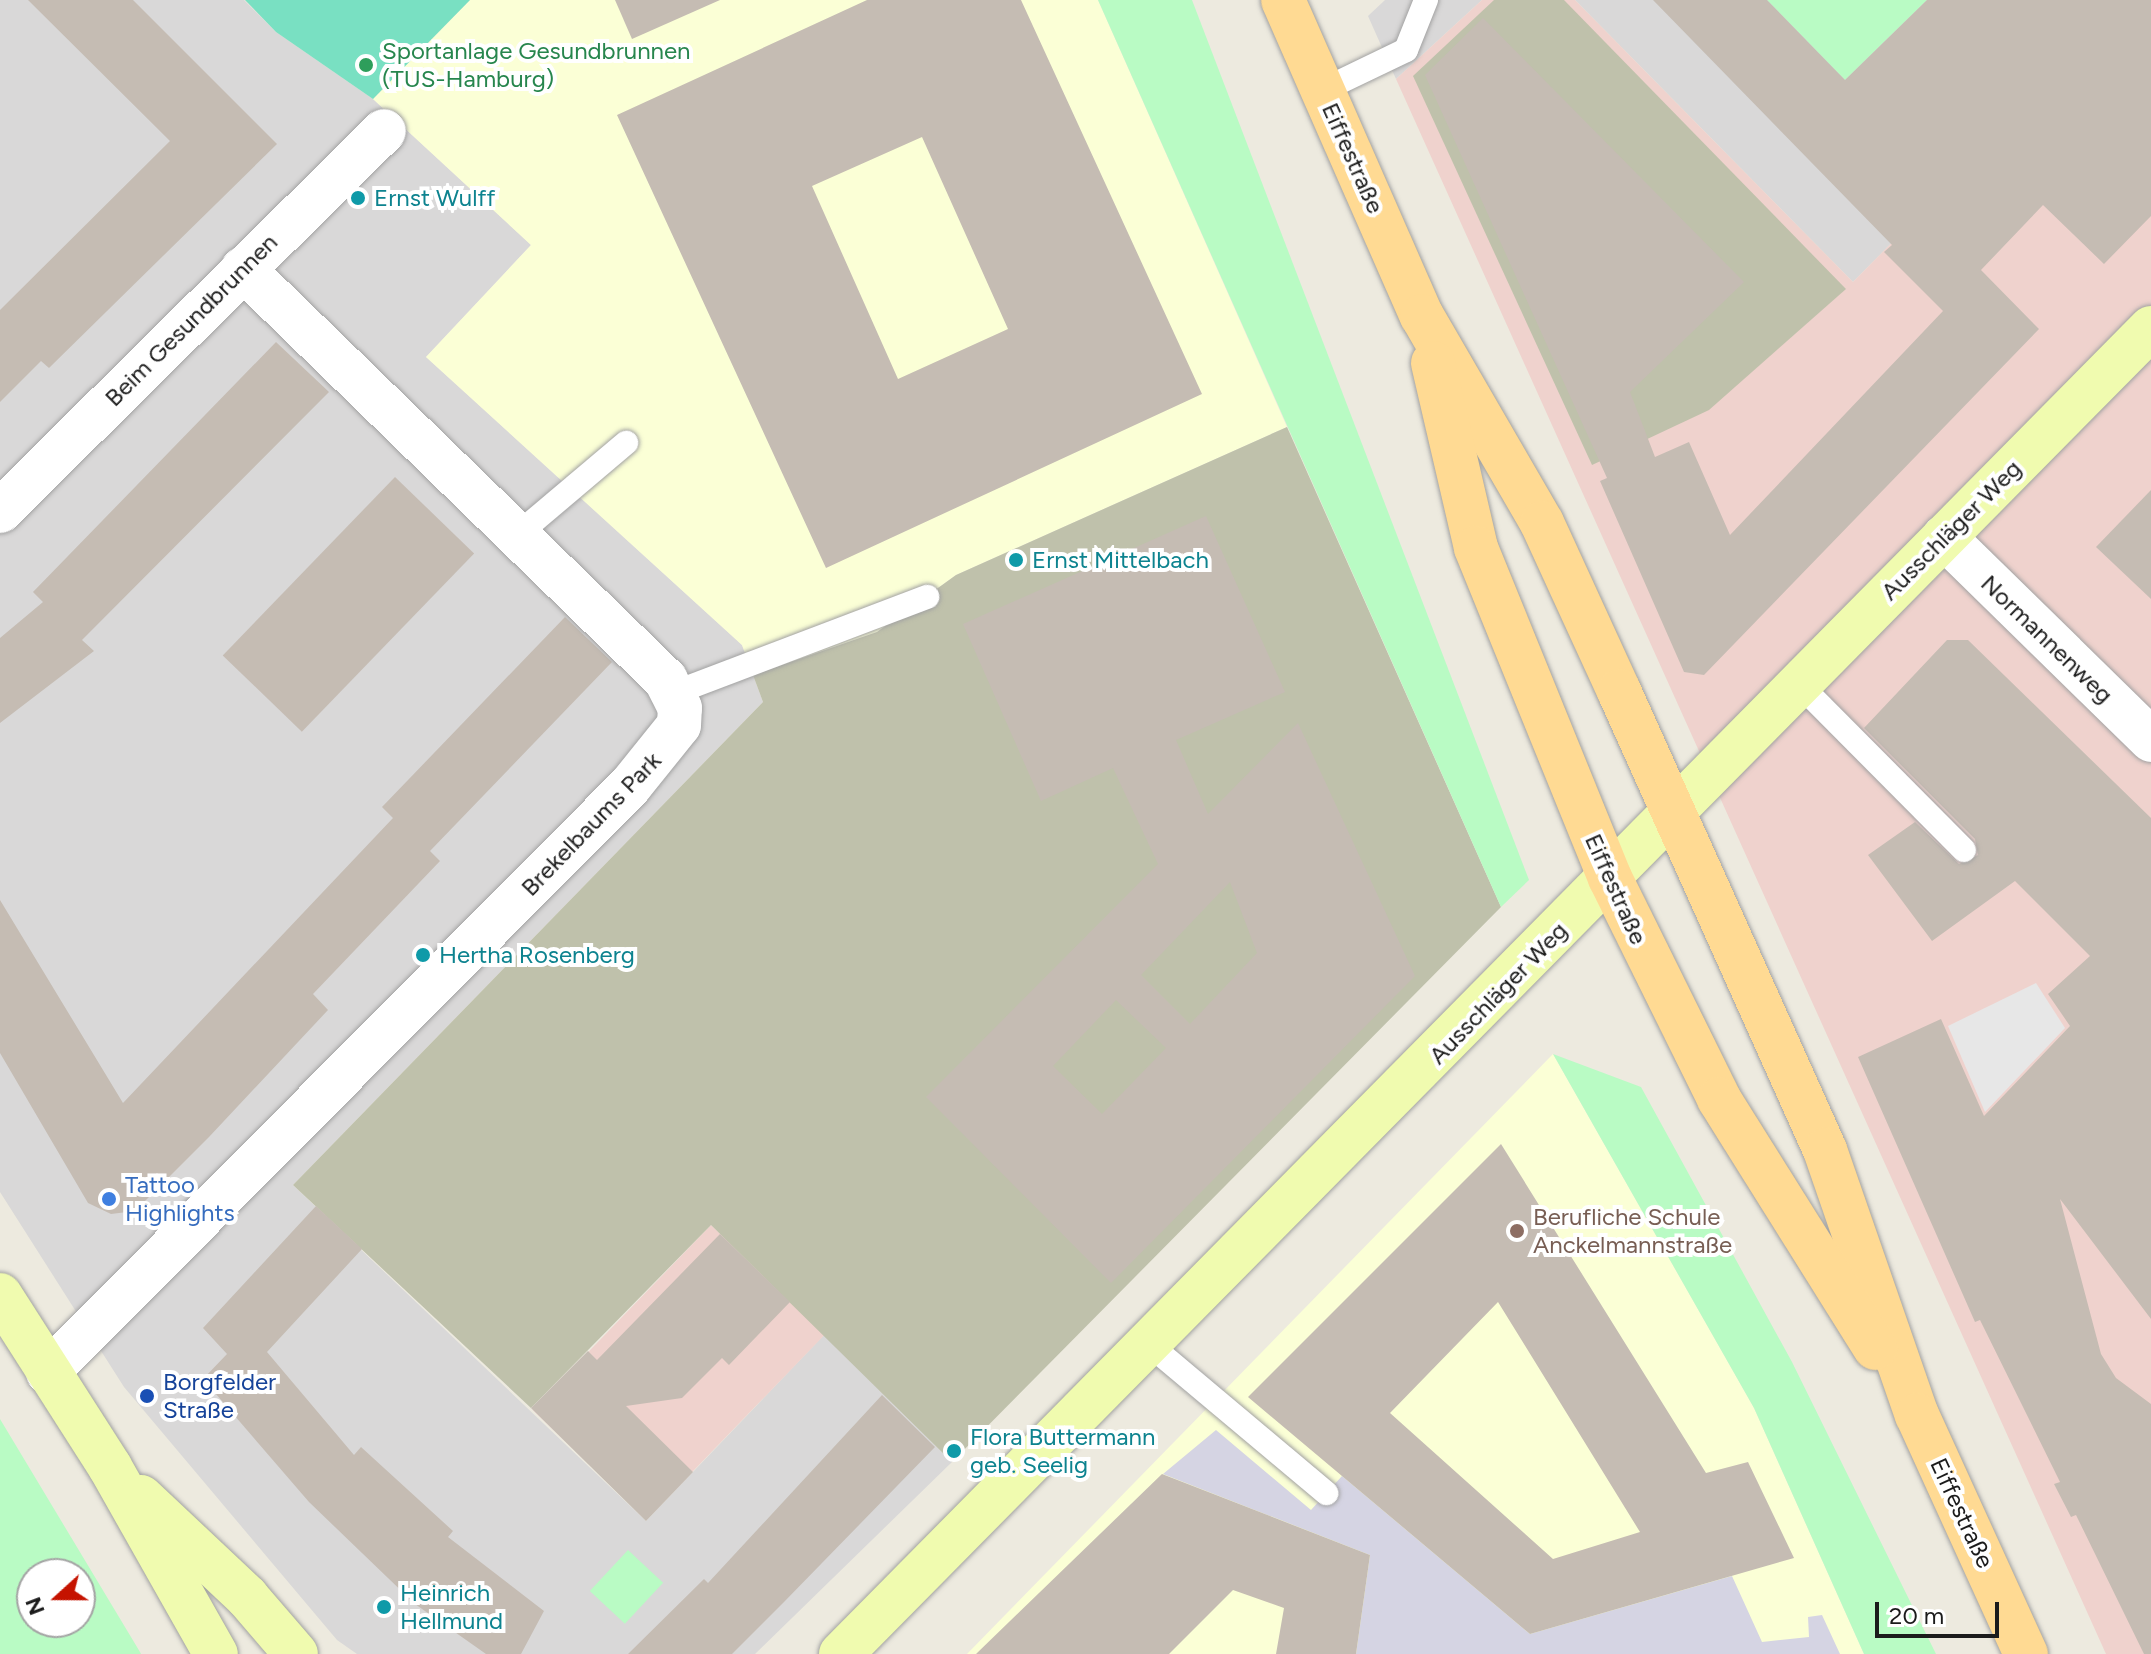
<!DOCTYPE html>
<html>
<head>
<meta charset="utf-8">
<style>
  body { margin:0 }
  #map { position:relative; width:2151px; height:1654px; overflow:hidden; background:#edeadf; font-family:Figtree,sans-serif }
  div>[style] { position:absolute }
  .residential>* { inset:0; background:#d9d8d8 }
  .commercial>* { inset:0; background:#efd2cd; transform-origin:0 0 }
  .education>* { inset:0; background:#fbffd6 }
  .construction>* { inset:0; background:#bfc1ab }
  .park>* { inset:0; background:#b9fbc4; transform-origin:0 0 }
  .pitch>* { inset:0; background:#79e0c2 }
  .parking>* { inset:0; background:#e7e7e7 }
  .plaza>* { inset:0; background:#d5d4e3 }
  .building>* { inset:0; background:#c5bcb3; transform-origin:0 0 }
  .roads { filter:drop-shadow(0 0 2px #a2a2a2) drop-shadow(0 0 2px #a2a2a2) }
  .lane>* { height:24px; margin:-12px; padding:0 12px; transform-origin:12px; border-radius:12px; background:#fff }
  .street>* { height:44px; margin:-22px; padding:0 22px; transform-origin:22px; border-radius:22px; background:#fff }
  .secondary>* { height:44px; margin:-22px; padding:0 22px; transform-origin:22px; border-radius:22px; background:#f0fbaf }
  .primary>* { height:44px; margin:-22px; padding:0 22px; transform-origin:22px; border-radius:22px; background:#ffda93 }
  .dots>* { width:22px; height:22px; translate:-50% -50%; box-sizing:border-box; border:4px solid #fff; border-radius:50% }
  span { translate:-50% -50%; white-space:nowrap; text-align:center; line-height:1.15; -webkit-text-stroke:8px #fff; paint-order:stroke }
  .leisure-label { font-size:24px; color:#27864d }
  .left { translate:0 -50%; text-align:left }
  .street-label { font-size:24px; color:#1b1b1b }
  .culture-label { font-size:24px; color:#0d838f }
  .shop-label { font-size:24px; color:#366cbe }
  .education-label { font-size:24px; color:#785e54 }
  .transit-label { font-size:24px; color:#164399 }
  .north { position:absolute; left:16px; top:1558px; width:80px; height:80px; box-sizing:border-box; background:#fff; border:2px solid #a4a4a4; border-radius:50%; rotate:249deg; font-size:22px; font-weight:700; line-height:32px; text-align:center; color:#1b1b1b }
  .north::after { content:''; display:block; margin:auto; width:28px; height:36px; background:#c51300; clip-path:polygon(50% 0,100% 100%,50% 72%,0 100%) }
  .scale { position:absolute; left:1875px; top:1602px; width:124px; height:36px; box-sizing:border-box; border:4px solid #1b1b1b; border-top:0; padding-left:10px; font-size:24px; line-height:28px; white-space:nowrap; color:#1b1b1b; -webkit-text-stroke:6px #fff; paint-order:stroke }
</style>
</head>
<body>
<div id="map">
  <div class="residential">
    <div style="clip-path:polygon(0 0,244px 0,276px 32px,373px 99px,531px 245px,426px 357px,742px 645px,763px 702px,293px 1185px,646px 1521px,824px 1335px,952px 1462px,755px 1654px,357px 1654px,337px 1640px,124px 1387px,0 1192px)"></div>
    <div style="clip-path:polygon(1385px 0,1482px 0,1396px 79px,1368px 16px)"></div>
    <div style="clip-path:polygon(1575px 0,2131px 0,1853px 282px)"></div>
  </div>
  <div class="commercial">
    <div style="clip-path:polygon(1482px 0,1575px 0,1853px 282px,2131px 0,2151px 0,2151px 1654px,2106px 1654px,1396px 79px)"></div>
    <div style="left:711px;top:1225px;width:158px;height:257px;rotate:44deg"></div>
  </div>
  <div class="education">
    <div style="clip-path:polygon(470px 0,1098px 0,1287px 427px,956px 575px,877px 632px,753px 675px,742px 645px,426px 357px,531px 245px,373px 99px)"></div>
    <div style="clip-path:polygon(1553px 1054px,1754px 1408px,1864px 1654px,967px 1654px)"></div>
  </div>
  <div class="construction">
    <div style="clip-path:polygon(1494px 0,1564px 0,1846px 289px,1709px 410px,1592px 465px,1413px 76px)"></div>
    <div style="clip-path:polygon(1287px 427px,1501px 907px,952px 1462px,711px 1225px,531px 1408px,293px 1185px,763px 702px,753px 675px,877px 632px,956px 575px)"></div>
  </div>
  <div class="park">
    <div style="clip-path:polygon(1098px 0,1192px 0,1529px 880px,1501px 907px)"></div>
    <div style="clip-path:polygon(1767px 0,1927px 0,1845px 80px)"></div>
    <div style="clip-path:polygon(1553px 1054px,1641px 1087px,1792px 1362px,1936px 1654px,1864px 1654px,1754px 1408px)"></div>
    <div style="clip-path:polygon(evenodd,0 1419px,140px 1652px,141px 1654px,0 1654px,0 1419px,32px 1574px,80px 1574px,80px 1622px,32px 1622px,32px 1574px)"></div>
    <div style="left:628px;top:1550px;width:48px;height:56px;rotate:43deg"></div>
  </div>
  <div class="pitch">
    <div style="clip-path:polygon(245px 0,470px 0,373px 99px,276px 32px)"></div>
  </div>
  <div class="parking">
    <div style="clip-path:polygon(2036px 983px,2065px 1028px,1985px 1112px,1948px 1026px)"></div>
  </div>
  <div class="plaza">
    <div style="clip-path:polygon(1216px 1430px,1311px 1510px,1342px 1476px,1530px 1634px,1732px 1576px,1762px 1642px,1809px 1637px,1808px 1617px,1822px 1615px,1840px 1654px,1356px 1654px,1370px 1555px,1163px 1474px)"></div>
  </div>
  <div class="building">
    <div style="clip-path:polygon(28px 0,133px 0,277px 144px,49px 368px,41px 361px,0 402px,0 310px,170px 141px)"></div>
    <div style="clip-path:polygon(615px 0,720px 0,632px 39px)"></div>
    <div style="clip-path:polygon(evenodd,867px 0,1021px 0,1202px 394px,826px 568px,617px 115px,867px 0,922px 137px,1008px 329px,898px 379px,812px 186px,922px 137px)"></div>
    <div style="clip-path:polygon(1653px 0,1767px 0,1845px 80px,1927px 0,2151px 0,2151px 216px,2104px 264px,2043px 205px,1981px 270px,2039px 329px,1704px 675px,1684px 672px,1600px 481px,1607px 478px,1425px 75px,1483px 18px,1744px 282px,1630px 392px,1655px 457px,1689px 442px,1730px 535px,1943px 311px,1884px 252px,1892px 245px)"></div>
    <div style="clip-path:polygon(276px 342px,329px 392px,82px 640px,94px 651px,0 723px,0 638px,43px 602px,33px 592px)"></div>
    <div style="left:395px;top:477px;width:110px;height:248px;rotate:44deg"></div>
    <div style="clip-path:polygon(2151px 490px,2151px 599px,2096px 547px)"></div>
    <div style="clip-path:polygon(evenodd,1206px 516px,1285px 692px,1176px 740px,1208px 814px,1298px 723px,1415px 976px,1111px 1283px,926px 1097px,1158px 864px,1113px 768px,1041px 801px,963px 624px,1206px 516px,1230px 882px,1257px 953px,1190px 1024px,1141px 975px,1230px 882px,1206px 516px,1116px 1000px,1166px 1048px,1102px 1114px,1053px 1066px,1116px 1000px)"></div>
    <div style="clip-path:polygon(565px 617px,612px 662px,430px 851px,440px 861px,313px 994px,328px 1010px,209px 1137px,135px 1211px,111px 1214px,88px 1203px,0 1053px,0 900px,123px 1103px,393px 818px,382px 807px)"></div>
    <div style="clip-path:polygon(1947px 640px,1968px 640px,2151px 818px,2151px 1319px,2060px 1199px,2101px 1354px,2116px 1378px,2151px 1404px,2151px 1654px,2144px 1654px,2076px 1515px,2071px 1517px,2054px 1484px,2060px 1482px,1980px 1320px,1975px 1322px,1858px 1057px,1941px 1019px,1984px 1116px,2070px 1026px,2048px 994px,2090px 956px,2015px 881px,1932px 941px,1868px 855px,1915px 822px,1959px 864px,1978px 855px,1975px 839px,1864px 728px)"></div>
    <div style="clip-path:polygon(evenodd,1501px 1144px,1706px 1473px,1748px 1462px,1794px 1558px,1530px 1634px,1248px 1397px,1501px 1144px,1498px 1302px,1640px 1532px,1553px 1559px,1390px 1413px,1498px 1302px)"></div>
    <div style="clip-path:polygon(316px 1206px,362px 1249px,267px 1352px,354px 1455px,361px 1447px,453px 1531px,448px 1537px,544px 1611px,521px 1654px,486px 1654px,415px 1604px,309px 1502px,203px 1379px,227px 1354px,203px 1328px)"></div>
    <div style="clip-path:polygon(720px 1234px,790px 1302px,729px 1365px,722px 1358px,682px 1398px,626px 1406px,693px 1472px,646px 1521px,531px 1408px,588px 1351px,597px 1360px)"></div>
    <div style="clip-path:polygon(882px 1395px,935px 1447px,784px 1602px,732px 1654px,628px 1654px,704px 1579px,708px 1583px)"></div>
    <div style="clip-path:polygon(1162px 1474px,1370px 1555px,1356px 1654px,1276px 1654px,1284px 1608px,1233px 1590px,1169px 1654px,976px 1654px)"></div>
  </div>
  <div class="roads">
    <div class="lane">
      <div style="left:1323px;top:90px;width:92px;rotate:-25.7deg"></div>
      <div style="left:1406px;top:50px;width:54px;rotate:-68.2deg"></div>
      <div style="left:517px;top:535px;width:143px;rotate:-40.2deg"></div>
      <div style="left:1799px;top:684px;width:234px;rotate:45.2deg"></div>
      <div style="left:674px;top:693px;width:271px;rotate:-20.8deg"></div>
      <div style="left:1151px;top:1346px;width:229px;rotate:40deg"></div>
    </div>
    <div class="street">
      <div style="left:0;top:511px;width:540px;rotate:-44.7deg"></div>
      <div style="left:1944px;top:537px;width:290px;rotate:44.4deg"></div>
      <div style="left:48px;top:1372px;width:826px;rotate:-45.2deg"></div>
      <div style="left:630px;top:786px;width:78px;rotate:-51.2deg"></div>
      <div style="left:679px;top:725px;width:17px;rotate:-87deg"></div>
      <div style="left:680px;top:708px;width:31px;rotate:-117deg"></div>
      <div style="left:666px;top:680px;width:590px;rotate:-135.82deg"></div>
    </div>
    <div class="secondary">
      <div style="left:0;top:1295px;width:204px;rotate:57.4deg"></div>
      <div style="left:110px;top:1467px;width:215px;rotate:60.5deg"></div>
      <div style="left:141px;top:1497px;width:146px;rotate:43.3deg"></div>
      <div style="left:247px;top:1597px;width:75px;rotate:49.3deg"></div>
      <div style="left:841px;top:1654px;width:1864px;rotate:-45.35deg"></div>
    </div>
    <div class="primary">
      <div style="left:1283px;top:0;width:345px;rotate:66.3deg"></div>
      <div style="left:1422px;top:316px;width:239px;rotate:59.9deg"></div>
      <div style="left:1542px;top:523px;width:185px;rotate:65.4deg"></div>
      <div style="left:1619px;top:691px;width:503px;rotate:65.83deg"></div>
      <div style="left:1825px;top:1150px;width:281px;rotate:70.9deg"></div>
      <div style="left:1917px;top:1415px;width:263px;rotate:65.5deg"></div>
      <div style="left:1433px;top:363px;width:190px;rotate:76.9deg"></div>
      <div style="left:1476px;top:548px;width:356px;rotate:67.9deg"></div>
      <div style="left:1610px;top:878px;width:246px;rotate:63.7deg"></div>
      <div style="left:1719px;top:1099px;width:294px;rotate:57.9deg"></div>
    </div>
  </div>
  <div class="dots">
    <div style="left:366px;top:65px;background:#2e9e5b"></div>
    <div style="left:358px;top:198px;background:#0f9aa8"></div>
    <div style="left:1016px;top:560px;background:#0f9aa8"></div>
    <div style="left:423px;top:955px;background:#0f9aa8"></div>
    <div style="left:109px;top:1199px;background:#3f7fe0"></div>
    <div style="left:1517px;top:1231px;background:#8d6e63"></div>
    <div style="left:147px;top:1396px;background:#1a4fb4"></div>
    <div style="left:954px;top:1451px;background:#0f9aa8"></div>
    <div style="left:384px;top:1607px;background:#0f9aa8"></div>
  </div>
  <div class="leisure-label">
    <span class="left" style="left:382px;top:65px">Sportanlage Gesundbrunnen<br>(TUS-Hamburg)</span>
  </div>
  <div class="street-label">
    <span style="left:1353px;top:158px;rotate:66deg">Eiffestraße</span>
    <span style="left:191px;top:320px;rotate:-45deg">Beim Gesundbrunnen</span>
    <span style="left:1951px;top:530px;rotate:-45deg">Ausschläger Weg</span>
    <span style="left:2047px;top:639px;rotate:44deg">Normannenweg</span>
    <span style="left:591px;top:824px;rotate:-46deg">Brekelbaums Park</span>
    <span style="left:1616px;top:889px;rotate:66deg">Eiffestraße</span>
    <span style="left:1498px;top:993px;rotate:-46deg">Ausschläger Weg</span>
    <span style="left:1962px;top:1513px;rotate:65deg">Eiffestraße</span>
  </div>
  <div class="culture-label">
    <span class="left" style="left:374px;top:198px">Ernst Wulff</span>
    <span class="left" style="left:1032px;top:560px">Ernst Mittelbach</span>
    <span class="left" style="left:439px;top:955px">Hertha Rosenberg</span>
    <span class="left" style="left:970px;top:1451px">Flora Buttermann<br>geb. Seelig</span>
    <span class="left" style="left:400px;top:1607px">Heinrich<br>Hellmund</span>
  </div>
  <div class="shop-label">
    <span class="left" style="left:125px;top:1199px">Tattoo<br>Highlights</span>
  </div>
  <div class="education-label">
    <span class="left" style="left:1533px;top:1231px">Berufliche Schule<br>Anckelmannstraße</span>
  </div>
  <div class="transit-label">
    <span class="left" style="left:163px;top:1396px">Borgfelder<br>Straße</span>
  </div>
  <div class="north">N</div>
  <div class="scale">20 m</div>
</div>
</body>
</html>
